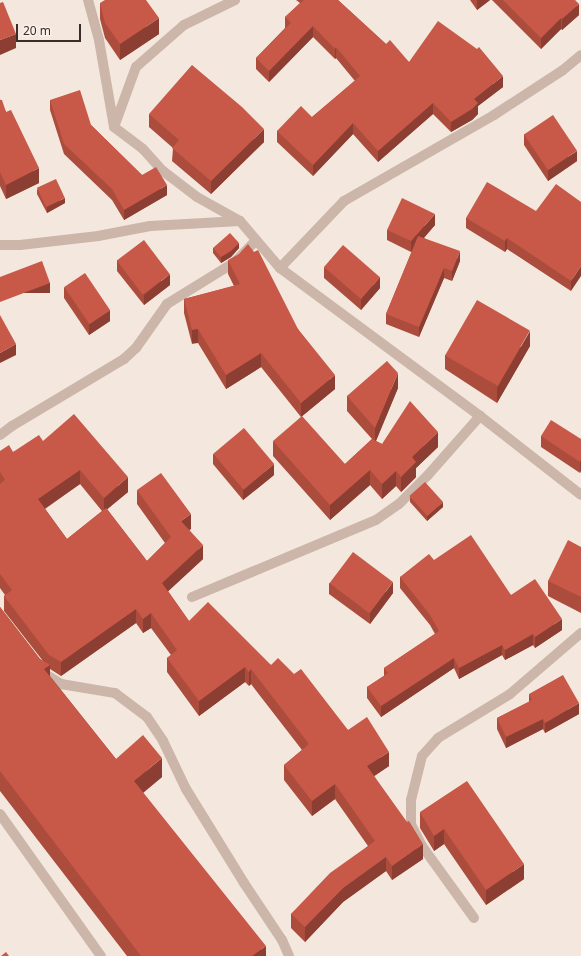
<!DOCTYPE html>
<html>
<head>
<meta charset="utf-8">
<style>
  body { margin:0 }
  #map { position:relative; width:581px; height:956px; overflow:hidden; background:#f3e7de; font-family:"Noto Sans",sans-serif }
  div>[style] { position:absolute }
  .minor>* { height:10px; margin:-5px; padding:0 5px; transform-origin:5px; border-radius:5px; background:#ccb5a9 }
  .wall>* { inset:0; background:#ac4c3d }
  .shaded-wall>* { inset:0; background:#8c3e32; transform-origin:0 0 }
  .building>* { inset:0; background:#c85847; transform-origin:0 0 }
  span { translate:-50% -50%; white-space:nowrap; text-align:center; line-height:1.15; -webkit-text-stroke:4px #faf1ea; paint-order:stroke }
  .scale { position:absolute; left:16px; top:24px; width:65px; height:18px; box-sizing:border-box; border:2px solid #392c29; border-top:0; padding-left:5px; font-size:12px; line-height:14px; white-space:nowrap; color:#392c29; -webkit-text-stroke:3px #faf1ea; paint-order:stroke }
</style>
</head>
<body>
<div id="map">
  <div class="minor">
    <div style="left:88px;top:0;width:41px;rotate:74.6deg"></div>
    <div style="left:99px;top:40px;width:88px;rotate:80.2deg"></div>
    <div style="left:114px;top:127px;width:36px;rotate:37deg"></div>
    <div style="left:143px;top:149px;width:30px;rotate:48deg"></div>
    <div style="left:163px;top:171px;width:43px;rotate:37.4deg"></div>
    <div style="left:197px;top:197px;width:49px;rotate:29.2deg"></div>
    <div style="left:240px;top:221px;width:62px;rotate:49.6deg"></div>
    <div style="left:280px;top:268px;width:249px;rotate:36.5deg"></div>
    <div style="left:480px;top:416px;width:128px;rotate:38deg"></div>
    <div style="left:114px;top:127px;width:64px;rotate:-69.9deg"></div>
    <div style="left:136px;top:67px;width:64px;rotate:-41.2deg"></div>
    <div style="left:184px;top:25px;width:57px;rotate:-26.1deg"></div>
    <div style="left:0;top:245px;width:20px"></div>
    <div style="left:20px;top:245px;width:79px;rotate:-6.6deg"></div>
    <div style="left:98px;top:236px;width:53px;rotate:-10.9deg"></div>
    <div style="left:150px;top:226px;width:90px;rotate:-3.2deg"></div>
    <div style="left:280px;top:268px;width:93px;rotate:-46.3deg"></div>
    <div style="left:344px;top:201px;width:173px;rotate:-29.8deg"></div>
    <div style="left:494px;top:115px;width:82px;rotate:-33.1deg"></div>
    <div style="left:563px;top:70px;width:23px;rotate:-40deg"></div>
    <div style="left:0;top:435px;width:15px;rotate:-37deg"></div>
    <div style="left:12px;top:426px;width:131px;rotate:-30.9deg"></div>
    <div style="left:124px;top:359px;width:16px;rotate:-43deg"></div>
    <div style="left:136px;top:348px;width:54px;rotate:-54.8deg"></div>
    <div style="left:167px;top:304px;width:80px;rotate:-31.7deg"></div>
    <div style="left:235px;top:262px;width:30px;rotate:-46deg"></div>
    <div style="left:192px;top:597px;width:199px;rotate:-22.7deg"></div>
    <div style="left:376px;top:520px;width:28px;rotate:-35deg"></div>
    <div style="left:399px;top:504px;width:41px;rotate:-45deg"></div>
    <div style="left:428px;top:475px;width:79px;rotate:-48.6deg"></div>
    <div style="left:41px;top:670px;width:6px;rotate:45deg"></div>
    <div style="left:45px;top:674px;width:19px;rotate:32deg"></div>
    <div style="left:61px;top:684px;width:55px;rotate:9.5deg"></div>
    <div style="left:115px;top:693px;width:40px;rotate:37deg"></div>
    <div style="left:147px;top:717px;width:29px;rotate:56deg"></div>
    <div style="left:163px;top:741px;width:53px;rotate:64.4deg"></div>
    <div style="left:186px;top:789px;width:110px;rotate:58.3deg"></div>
    <div style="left:244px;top:883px;width:69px;rotate:56.3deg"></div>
    <div style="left:282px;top:940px;width:17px;rotate:66deg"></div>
    <div style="left:0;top:814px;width:174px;rotate:54.6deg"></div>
    <div style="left:474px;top:918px;width:89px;rotate:-125.8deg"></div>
    <div style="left:422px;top:846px;width:25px;rotate:-117deg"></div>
    <div style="left:411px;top:824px;width:24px;rotate:-90deg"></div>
    <div style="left:411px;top:800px;width:45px;rotate:-76deg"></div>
    <div style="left:422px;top:756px;width:24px;rotate:-48deg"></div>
    <div style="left:438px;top:738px;width:84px;rotate:-31.4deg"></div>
    <div style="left:510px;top:694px;width:94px;rotate:-40.7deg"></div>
  </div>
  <div class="wall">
    <div style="clip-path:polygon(296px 0,338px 0,386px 44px,409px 62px,503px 87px,478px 106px,478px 114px,472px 120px,451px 132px,433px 114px,378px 162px,353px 134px,313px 176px,277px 142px,277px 131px,312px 117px,355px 81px,336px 58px,335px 59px,313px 37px,269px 82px,256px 69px,256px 58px,285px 28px,285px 17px,300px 3px)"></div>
    <div style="clip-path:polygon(470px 0,490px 0,477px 10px)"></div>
    <div style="clip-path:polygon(492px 0,575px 0,579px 15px,562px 30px,561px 29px,541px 49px)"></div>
    <div style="clip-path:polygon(100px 3px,159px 34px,120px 60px,105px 38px,100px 19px)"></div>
    <div style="clip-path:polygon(0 99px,39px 183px,6px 199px,0 186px)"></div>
    <div style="clip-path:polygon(50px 100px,91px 125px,142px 175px,167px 195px,124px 220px,112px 200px,64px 154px,50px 110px)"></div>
    <div style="clip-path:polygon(149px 114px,264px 142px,211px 194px,172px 161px,173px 148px,149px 127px)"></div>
    <div style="clip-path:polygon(524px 134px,577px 161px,548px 181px,524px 145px)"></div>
    <div style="clip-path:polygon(37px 189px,65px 203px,47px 213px,37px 194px)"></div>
    <div style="clip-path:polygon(581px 202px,571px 291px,507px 249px,505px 252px,466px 228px,466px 218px,536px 211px)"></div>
    <div style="clip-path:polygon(435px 225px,424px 238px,460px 261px,452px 281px,444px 278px,419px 337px,386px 324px,386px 314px,412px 251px,411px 252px,387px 240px,387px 230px)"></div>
    <div style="clip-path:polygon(213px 248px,239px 248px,231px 257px,221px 263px,213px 253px)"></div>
    <div style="clip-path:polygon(117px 260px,170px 285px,144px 305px,117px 271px)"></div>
    <div style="clip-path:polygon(228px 260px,298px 329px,335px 389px,301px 417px,261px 367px,226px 389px,198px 343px,192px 344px,184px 313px,184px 299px,234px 286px,228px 274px)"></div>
    <div style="clip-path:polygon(324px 267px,380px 288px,361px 310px,324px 278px)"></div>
    <div style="clip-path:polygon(64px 287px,110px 321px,89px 335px,64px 298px)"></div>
    <div style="clip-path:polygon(530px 346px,497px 403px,445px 369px,445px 355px)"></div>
    <div style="clip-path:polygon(398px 388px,376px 441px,382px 444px,438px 447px,416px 468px,416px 477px,401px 492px,396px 486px,382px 499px,370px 485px,330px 520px,273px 456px,273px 441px,345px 464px,372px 439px,347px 411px,347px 396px)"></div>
    <div style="clip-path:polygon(541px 436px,581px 439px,581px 470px,580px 473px,541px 447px)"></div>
    <div style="clip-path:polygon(evenodd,43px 441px,128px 492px,107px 509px,147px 561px,165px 543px,137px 504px,137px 490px,191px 529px,189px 530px,203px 559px,168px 591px,189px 621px,271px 665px,348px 730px,389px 766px,374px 776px,423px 859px,392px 880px,386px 871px,343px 902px,305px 942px,291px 928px,291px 914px,368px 846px,335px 799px,312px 816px,284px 780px,284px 765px,302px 750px,251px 684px,249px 686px,245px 682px,199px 716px,167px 672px,167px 658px,171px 655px,151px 628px,143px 633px,136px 623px,61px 676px,50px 669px,50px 676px,116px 759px,162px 777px,143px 793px,266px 956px,127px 956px,0 791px,0 607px,40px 659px,43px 661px,4px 611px,4px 596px,5px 595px,0 588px,0 451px,13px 452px,43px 441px,80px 484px,102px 511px,67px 539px,45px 509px,80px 484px)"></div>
    <div style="clip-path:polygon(213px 454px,274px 475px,243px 500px,213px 464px)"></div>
    <div style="clip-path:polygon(410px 497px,443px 507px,427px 521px,410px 502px)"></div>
    <div style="clip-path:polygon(581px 547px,581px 613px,548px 596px,548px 581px)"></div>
    <div style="clip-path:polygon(434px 560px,511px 595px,562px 630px,535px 648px,533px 645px,505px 660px,502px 655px,459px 679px,454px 668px,381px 717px,367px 698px,367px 687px,384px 676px,384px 668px,435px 634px,430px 625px,400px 588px,400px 577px)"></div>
    <div style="clip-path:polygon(329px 583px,393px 593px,370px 624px,329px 594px)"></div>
    <div style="clip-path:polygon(529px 694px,579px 714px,545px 733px,543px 729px,506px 748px,497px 729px,497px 718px,529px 702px)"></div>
    <div style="clip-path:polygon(420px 812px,524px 879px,486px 905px,444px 844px,434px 851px,420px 828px)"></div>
  </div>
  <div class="shaded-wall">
    <div style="clip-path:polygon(477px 0,490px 0,477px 10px)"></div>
    <div style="clip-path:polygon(579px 4px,579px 15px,562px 30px,562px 19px)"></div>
    <div style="clip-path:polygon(159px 18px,159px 34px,120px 60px,120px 44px)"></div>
    <div style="clip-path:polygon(561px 18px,561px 29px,541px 49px,541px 38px)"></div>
    <div style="clip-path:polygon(313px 26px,313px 37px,269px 82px,269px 71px)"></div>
    <div style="clip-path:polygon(16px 34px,16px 48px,0 55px,0 40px)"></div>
    <div style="clip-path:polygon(336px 47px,336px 58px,335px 59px,335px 49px)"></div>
    <div style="clip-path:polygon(503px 76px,503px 87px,478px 106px,478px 114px,472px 120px,451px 132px,451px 122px,474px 99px)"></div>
    <div style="clip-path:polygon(433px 103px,433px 114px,378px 162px,378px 151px)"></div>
    <div style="clip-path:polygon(353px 123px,353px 134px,313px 176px,313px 165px)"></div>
    <div style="clip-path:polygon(264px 129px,264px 142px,211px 194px,211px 181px)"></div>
    <div style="clip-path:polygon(577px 151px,577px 161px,548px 181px,548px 170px)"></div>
    <div style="clip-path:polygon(39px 168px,39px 183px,6px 199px,6px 185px)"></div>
    <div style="clip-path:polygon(167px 185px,167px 195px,124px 220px,124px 210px)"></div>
    <div style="clip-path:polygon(65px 198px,65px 203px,47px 213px,47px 207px)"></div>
    <div style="clip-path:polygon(435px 214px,435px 225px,411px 252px,411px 241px)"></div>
    <div style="clip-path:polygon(507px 238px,507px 249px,505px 252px,505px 241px)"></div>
    <div style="clip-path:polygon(239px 243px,239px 248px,231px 257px,221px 263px,221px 257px)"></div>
    <div style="clip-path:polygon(460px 251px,460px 261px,452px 281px,452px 271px)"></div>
    <div style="clip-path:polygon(581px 266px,581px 276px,571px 291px,571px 281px)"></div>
    <div style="clip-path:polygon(444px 268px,444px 278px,419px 337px,419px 327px)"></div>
    <div style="clip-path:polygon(170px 274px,170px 285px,144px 305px,144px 295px)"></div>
    <div style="clip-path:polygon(380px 277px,380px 288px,361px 310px,361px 299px)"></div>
    <div style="left:50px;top:283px;width:10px;height:53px;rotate:90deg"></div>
    <div style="clip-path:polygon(110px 310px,110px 321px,89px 335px,89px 324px)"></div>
    <div style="left:198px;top:329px;width:14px;height:6px;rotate:90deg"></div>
    <div style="clip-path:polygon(530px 331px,530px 346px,497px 403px,497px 388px)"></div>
    <div style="clip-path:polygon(16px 344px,16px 355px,0 363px,0 353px)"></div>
    <div style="clip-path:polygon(261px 353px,261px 367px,226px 389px,226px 375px)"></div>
    <div style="clip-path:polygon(398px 373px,398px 388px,375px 443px,375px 428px)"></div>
    <div style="clip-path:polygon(335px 375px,335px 389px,301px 417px,301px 403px)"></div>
    <div style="clip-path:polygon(438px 432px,438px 447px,416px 468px,416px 477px,401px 492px,401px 477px,412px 457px)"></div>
    <div style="clip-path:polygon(581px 460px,581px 470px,580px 473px,580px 462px)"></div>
    <div style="clip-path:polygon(274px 464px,274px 475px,243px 500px,243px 490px)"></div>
    <div style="clip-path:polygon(80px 470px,80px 484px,38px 513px,38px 499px)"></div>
    <div style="clip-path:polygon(370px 470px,370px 485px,330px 520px,330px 505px)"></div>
    <div style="clip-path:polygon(396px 471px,396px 486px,382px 499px,382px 484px)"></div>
    <div style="clip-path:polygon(128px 477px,128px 492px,104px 512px,104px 498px)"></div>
    <div style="clip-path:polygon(443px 502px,443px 507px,427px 521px,427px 516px)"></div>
    <div style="clip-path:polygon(191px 514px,191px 529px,181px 535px,181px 521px)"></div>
    <div style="clip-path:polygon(203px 545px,203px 559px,162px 597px,162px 583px)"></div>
    <div style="clip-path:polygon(393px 582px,393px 593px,370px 624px,370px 613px)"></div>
    <div style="clip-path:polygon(136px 609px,136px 623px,61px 676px,61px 662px)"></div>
    <div style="clip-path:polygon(151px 613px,151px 628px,143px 633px,143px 619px)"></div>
    <div style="clip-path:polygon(562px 619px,562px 630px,535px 648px,535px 637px)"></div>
    <div style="clip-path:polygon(533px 634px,533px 645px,505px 660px,505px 650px)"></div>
    <div style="clip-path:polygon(502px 645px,502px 655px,459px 679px,459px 668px)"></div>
    <div style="clip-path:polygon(454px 658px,454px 668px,381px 717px,381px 706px)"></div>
    <div style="clip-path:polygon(50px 665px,50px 685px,44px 669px)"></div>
    <div style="clip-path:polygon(245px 667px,245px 682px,199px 716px,199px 701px)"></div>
    <div style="clip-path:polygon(251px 669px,251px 684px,249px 686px,249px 672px)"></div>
    <div style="clip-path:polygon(579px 703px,579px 714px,545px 733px,545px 723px)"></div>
    <div style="clip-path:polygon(543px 719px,543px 729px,506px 748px,506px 737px)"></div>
    <div style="clip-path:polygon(389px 752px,389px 766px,367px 781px,367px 766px)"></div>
    <div style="clip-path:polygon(162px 758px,162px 777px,134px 800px,134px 781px)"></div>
    <div style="clip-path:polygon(335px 784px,335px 799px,312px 816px,312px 801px)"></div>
    <div style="clip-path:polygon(444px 829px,444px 844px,434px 851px,434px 836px)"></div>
    <div style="clip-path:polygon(423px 844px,423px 859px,392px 880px,392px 866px)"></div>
    <div style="clip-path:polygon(386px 857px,386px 871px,343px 902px,305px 942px,305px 927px,343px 888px)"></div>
    <div style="clip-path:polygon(524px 864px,524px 879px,486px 905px,486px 890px)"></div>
    <div style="clip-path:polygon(266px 946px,266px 956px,252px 956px)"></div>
  </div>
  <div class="building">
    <div style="clip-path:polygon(105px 0,146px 0,159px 18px,120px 44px,105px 23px,100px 3px)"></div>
    <div style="clip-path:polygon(304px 0,338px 0,386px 44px,390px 40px,409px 62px,438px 21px,477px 49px,479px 47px,503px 76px,474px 99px,478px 103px,472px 109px,451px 122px,433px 103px,378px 151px,353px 123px,313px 165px,277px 131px,301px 106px,312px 117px,360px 76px,336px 47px,335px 49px,313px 26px,269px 71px,256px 58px,291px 23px,285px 17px)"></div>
    <div style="clip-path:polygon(503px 0,575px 0,579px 4px,562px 19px,561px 18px,541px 38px)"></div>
    <div style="clip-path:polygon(3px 2px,16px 34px,0 40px,0 3px)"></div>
    <div style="clip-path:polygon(192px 65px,242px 107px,264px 129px,211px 181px,172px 148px,179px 140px,149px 114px)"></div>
    <div style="clip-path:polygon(80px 90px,91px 125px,142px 175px,156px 167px,167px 185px,124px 210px,112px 189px,64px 144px,50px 100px)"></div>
    <div style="clip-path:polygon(0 99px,0 100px,2px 100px,6px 112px,11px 110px,39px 168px,6px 185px,0 172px)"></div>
    <div style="left:553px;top:115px;width:43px;height:35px;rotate:56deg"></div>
    <div style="left:56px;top:179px;width:21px;height:21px;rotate:65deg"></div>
    <div style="clip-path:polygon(487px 182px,536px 211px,556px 184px,581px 202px,581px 266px,571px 281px,507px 238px,505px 241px,466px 218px)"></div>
    <div style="clip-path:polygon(402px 198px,435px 214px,411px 241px,387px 230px)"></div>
    <div style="clip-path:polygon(230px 233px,239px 243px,231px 251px,221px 257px,213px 248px)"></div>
    <div style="clip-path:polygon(418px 236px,460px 251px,452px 271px,444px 268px,419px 327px,386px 314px)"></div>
    <div style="left:144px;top:240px;width:43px;height:34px;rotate:53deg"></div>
    <div style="clip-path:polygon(248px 244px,254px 252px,258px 250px,298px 329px,335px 375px,301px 403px,261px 353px,226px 375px,198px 329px,192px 330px,184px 299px,240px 284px,228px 260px,239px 254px)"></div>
    <div style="left:343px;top:245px;width:49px;height:29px;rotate:41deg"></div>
    <div style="clip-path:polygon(42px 261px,50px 283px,0 302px,0 277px)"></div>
    <div style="left:85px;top:273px;width:45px;height:25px;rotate:56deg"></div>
    <div style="left:477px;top:300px;width:61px;height:64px;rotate:30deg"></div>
    <div style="clip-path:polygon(0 315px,16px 344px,0 353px)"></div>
    <div style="clip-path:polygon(387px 361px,398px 373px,375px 428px,347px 396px)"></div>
    <div style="clip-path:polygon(410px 401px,438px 432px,412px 457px,416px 462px,401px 477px,396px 471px,382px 484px,370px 470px,330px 505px,273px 441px,302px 416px,345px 464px,372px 439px,382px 444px)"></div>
    <div style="clip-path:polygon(74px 414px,128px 477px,104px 498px,80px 470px,38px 499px,67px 539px,106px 508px,147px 561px,171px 537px,137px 490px,161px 473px,191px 514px,181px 521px,203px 545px,162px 583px,189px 621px,208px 602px,271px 665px,278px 658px,294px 674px,301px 669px,348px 730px,367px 717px,389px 752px,367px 766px,407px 822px,409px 821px,423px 844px,392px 866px,386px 857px,343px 888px,305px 927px,291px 914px,330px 873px,375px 841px,335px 784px,312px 801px,284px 765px,309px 744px,251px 669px,249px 672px,245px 667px,199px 701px,167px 658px,177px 650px,151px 613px,143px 619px,136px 609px,61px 662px,49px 655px,4px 596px,12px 590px,0 574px,0 484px,5px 480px,0 472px,0 451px,9px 445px,13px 452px,39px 435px,43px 441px)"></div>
    <div style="clip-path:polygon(551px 420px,581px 439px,581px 460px,580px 462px,541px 436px)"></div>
    <div style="left:244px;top:428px;width:47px;height:40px;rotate:50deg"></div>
    <div style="left:425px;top:482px;width:27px;height:21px;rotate:48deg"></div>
    <div style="clip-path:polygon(471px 535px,511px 595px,535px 579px,562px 619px,535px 637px,533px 634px,505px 650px,502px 645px,459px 668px,454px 658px,381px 706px,367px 687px,388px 673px,384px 668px,439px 631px,430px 615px,400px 577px,429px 554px,434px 560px)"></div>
    <div style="clip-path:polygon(568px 540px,581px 547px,581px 597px,548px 581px)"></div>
    <div style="left:353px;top:552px;width:50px;height:39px;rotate:37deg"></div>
    <div style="clip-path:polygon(0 607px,40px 659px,50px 665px,44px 669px,116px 759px,143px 735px,162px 758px,134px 781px,266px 946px,252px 956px,141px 956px,0 771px)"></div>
    <div style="clip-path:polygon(563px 675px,579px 703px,545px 723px,543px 719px,506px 737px,497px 718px,532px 700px,529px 694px)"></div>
    <div style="clip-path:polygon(467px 781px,524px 864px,486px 890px,444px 829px,434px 836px,420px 812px)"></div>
    <div style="clip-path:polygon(6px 952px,9px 956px,1px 956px)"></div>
  </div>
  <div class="scale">20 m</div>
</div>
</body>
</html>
